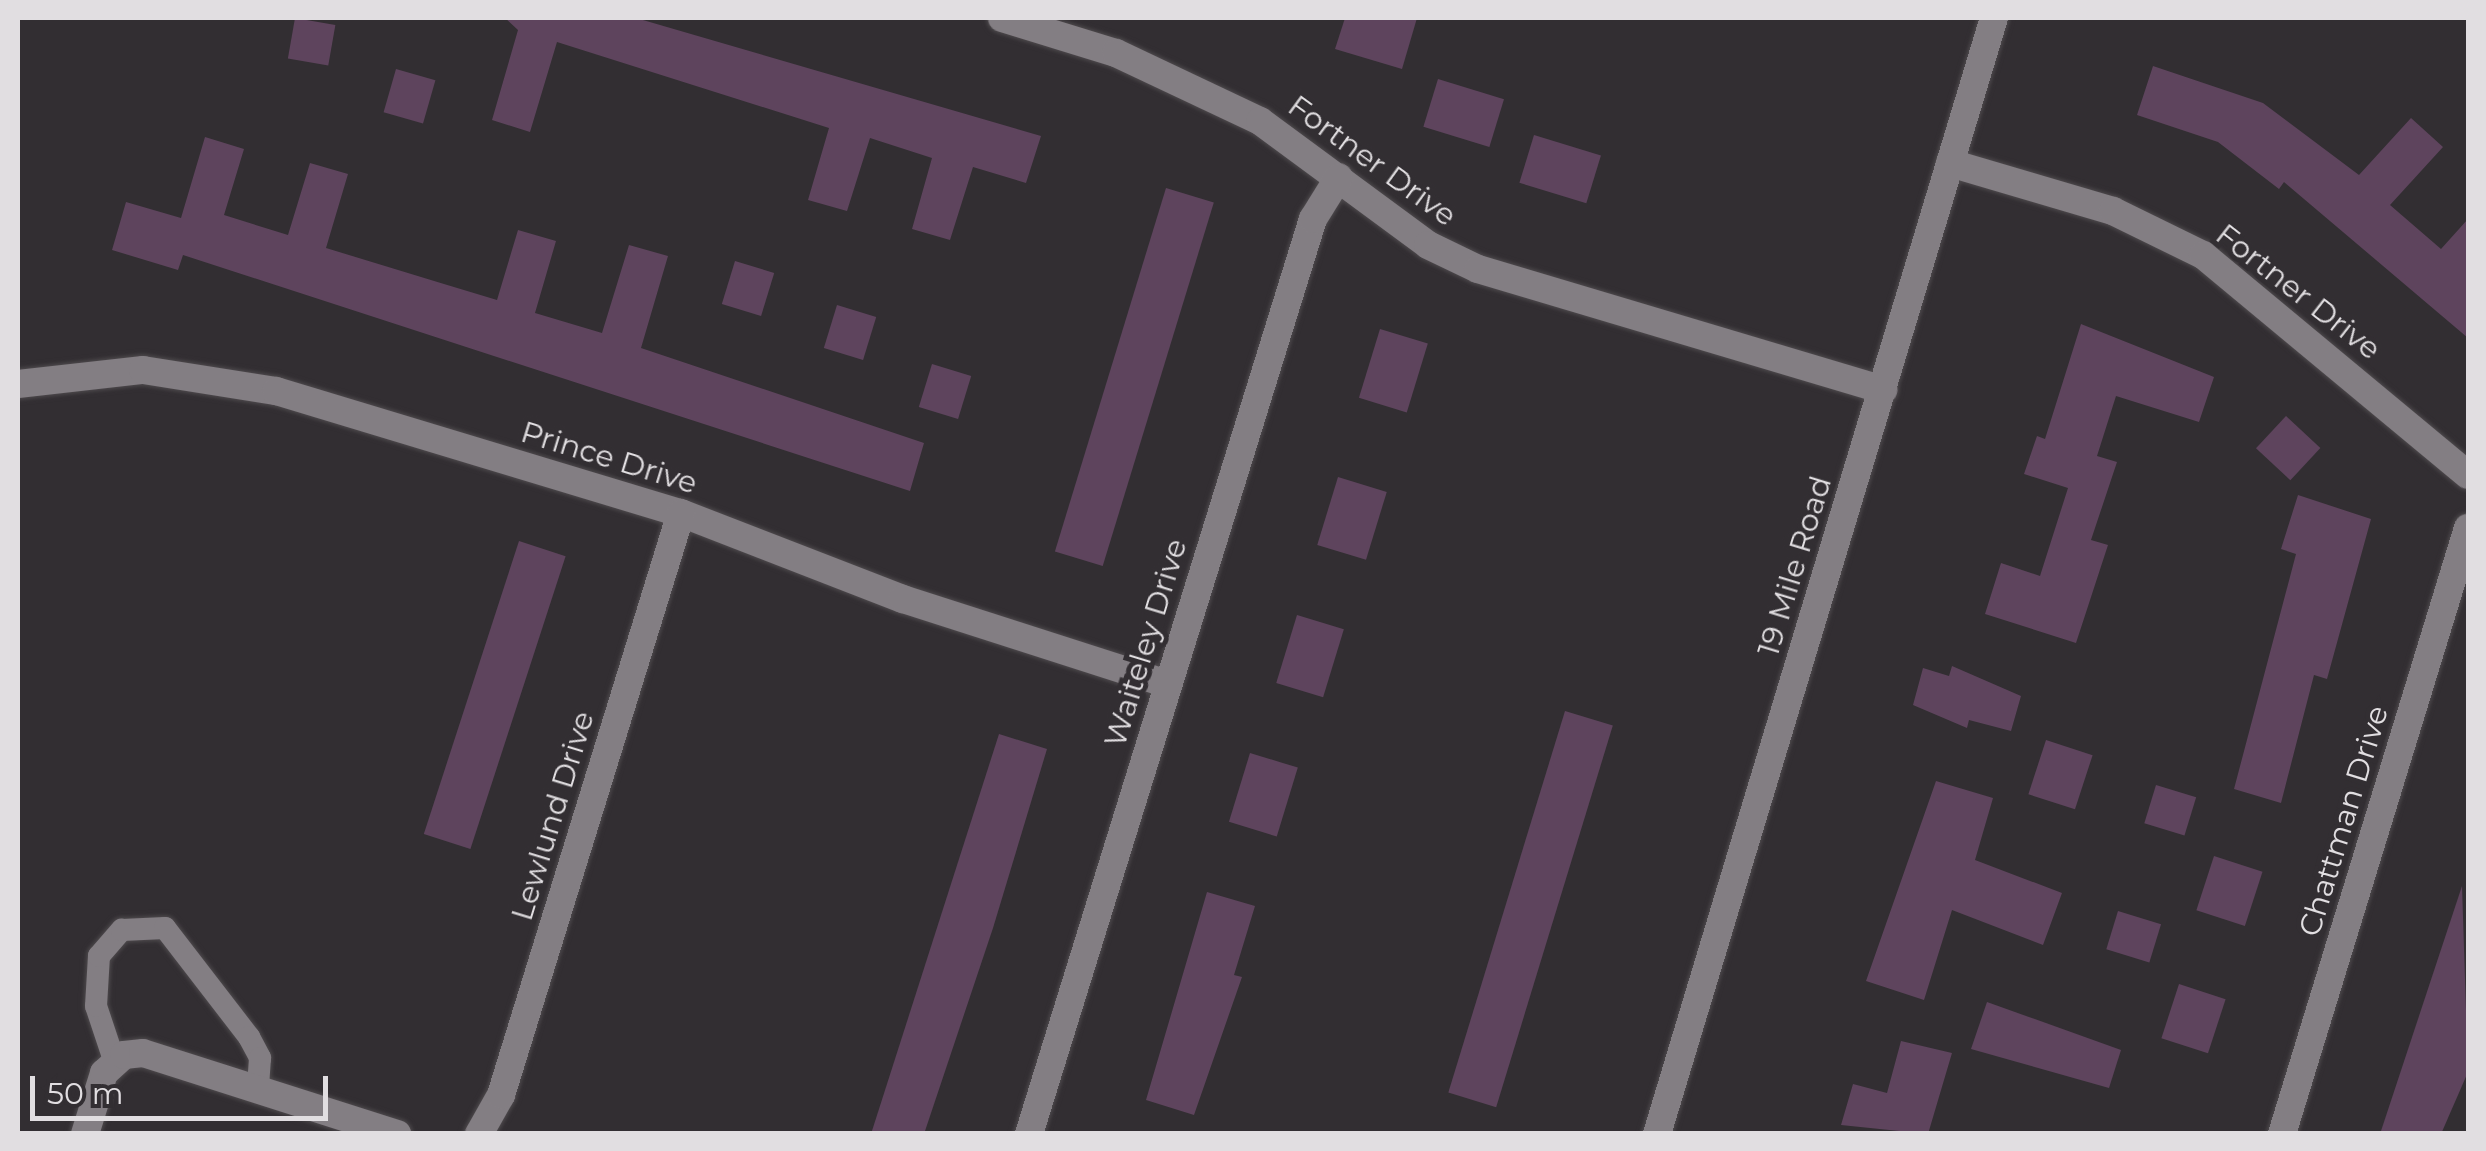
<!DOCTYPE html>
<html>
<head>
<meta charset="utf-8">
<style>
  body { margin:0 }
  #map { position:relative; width:2486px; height:1151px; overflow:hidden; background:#322e32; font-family:Montserrat,sans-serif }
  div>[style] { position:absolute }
  .building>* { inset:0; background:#5e445d; transform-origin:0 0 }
  .roads { filter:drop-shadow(0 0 2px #4e4a4d) drop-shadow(0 0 2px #4e4a4d) }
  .service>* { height:22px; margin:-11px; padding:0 11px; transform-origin:11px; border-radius:11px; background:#837e83 }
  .minor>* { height:28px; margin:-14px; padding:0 14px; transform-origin:14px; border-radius:14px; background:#837e83 }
  .tertiary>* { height:28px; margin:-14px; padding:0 14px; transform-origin:14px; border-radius:14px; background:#837e83 }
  span { translate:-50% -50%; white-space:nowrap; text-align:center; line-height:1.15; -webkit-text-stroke:10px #322e32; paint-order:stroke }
  .street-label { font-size:30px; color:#e1dee1 }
  .frame { position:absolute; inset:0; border:20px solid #e1dee1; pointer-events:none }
  .scale { position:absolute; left:30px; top:1076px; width:298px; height:45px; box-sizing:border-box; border:5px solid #e1dee1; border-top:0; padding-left:12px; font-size:30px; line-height:35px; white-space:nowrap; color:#e1dee1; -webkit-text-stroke:8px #322e32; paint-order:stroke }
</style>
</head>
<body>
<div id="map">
  <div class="building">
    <div style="left:295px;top:18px;width:41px;height:41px;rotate:10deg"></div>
    <div style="clip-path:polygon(505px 18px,636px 18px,1041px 136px,1026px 183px,973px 167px,950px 240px,912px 229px,932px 158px,870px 138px,847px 211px,808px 200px,829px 128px,557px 42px,530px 132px,492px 120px,518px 30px)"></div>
    <div style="clip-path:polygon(1345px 18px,1417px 18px,1402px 69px,1335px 49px)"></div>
    <div style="clip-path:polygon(2153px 66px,2263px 103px,2359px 175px,2411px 118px,2443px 147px,2390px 205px,2441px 249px,2468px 219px,2468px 338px,2284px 182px,2279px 189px,2218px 142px,2137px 115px)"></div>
    <div style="left:396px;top:69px;width:41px;height:45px;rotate:16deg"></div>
    <div style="left:1438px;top:79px;width:69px;height:50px;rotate:17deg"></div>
    <div style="left:1534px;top:135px;width:70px;height:50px;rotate:17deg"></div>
    <div style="clip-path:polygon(205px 137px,244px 149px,224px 215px,288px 235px,310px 163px,348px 174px,326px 248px,444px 284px,497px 300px,518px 230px,556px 241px,535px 313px,602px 333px,629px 245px,668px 256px,641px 348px,924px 443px,910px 491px,183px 255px,178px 270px,112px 250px,126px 202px,181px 218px)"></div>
    <div style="left:1166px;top:188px;width:50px;height:380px;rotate:17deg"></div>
    <div style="left:735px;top:261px;width:41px;height:45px;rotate:17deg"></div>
    <div style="left:837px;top:305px;width:41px;height:45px;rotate:17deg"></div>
    <div style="clip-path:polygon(2081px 324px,2214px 377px,2199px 422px,2116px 396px,2097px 456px,2117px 462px,2091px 540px,2108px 545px,2076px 643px,1985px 614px,2001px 563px,2040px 576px,2068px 488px,2024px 474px,2037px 436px,2045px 439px)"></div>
    <div style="left:1380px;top:329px;width:50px;height:72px;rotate:17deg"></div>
    <div style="left:932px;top:364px;width:41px;height:45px;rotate:17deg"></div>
    <div style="left:2286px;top:416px;width:47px;height:44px;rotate:43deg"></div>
    <div style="left:1338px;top:477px;width:51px;height:71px;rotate:17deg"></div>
    <div style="clip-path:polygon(2298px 495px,2371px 519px,2327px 679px,2314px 675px,2281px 803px,2234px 789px,2296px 554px,2281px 549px)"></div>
    <div style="left:519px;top:541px;width:49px;height:308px;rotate:18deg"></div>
    <div style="left:1297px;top:615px;width:49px;height:71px;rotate:17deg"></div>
    <div style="clip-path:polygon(1952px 666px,2021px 696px,2011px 731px,1969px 720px,1967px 728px,1913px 705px,1923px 668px,1949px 676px)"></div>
    <div style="left:1565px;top:711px;width:50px;height:399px;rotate:17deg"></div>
    <div style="clip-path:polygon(999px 734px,1047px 749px,993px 928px,924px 1134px,871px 1134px)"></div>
    <div style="left:2046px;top:740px;width:49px;height:57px;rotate:18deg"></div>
    <div style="left:1250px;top:753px;width:50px;height:72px;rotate:17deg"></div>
    <div style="clip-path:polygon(1936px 781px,1993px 798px,1975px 860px,2062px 893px,2043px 945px,1952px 910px,1924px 1000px,1866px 981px)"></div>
    <div style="left:2156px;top:785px;width:42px;height:40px;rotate:17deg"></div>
    <div style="left:2214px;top:856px;width:51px;height:57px;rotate:18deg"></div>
    <div style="clip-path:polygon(2462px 886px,2468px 1072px,2441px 1134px,2380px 1134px)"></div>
    <div style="clip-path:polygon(1207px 892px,1255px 906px,1234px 975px,1242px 977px,1194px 1115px,1146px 1100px)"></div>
    <div style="left:2118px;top:911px;width:45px;height:40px;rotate:17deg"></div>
    <div style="left:2179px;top:984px;width:49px;height:57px;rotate:18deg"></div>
    <div style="clip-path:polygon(1987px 1002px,2121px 1050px,2109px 1088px,1971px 1049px)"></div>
    <div style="clip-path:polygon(1901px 1041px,1952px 1053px,1928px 1134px,1841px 1125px,1853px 1084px,1887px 1093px)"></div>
  </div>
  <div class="roads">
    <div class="service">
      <div style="left:114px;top:1060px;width:57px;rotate:-108.4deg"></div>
      <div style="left:96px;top:1006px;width:50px;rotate:-86.6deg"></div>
      <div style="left:99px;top:956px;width:35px;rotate:-49deg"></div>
      <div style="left:122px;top:930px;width:43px;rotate:-2.7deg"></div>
      <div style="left:165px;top:928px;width:138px;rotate:52.4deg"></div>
      <div style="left:249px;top:1037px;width:24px;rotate:62deg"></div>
      <div style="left:260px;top:1058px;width:31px;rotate:94deg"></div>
    </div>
    <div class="minor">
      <div style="left:1002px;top:18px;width:119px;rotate:17.1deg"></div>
      <div style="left:1116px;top:53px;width:159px;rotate:25.3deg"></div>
      <div style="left:1260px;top:121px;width:209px;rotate:36.4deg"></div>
      <div style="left:1428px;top:245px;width:55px;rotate:25.6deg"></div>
      <div style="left:1478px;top:269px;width:423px;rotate:16.6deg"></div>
      <div style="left:1950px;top:163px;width:170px;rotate:16.4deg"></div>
      <div style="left:2113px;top:211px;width:100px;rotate:26.1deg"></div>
      <div style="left:2203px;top:255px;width:344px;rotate:39.7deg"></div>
      <div style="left:18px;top:384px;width:126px;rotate:-6.4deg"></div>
      <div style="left:143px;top:370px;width:135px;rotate:9deg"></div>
      <div style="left:276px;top:391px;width:423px;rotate:16.8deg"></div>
      <div style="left:681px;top:513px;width:238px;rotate:21.2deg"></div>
      <div style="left:903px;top:599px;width:277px;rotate:17.8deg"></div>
      <div style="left:85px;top:1134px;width:64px;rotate:-72.7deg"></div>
      <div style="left:104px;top:1073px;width:27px;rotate:-42deg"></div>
      <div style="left:124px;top:1055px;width:19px;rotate:-6deg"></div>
      <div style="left:143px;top:1053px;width:267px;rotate:17.7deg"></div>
      <div style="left:479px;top:1134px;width:45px;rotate:-60.6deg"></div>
      <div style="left:501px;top:1095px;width:609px;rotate:-72.81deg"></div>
      <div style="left:1029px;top:1134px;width:958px;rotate:-72.76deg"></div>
      <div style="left:1313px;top:219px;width:49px;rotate:-58.2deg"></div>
      <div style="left:2282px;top:1134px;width:634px;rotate:-72.94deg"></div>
    </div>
    <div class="tertiary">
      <div style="left:1657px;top:1134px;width:1166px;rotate:-73.2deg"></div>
    </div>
  </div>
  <div class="street-label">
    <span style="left:1372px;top:161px;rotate:36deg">Fortner Drive</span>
    <span style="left:2298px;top:292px;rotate:38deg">Fortner Drive</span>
    <span style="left:609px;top:458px;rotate:17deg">Prince Drive</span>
    <span style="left:1795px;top:566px;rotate:-73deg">19 Mile Road</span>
    <span style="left:1146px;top:643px;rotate:-73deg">Waiteley Drive</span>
    <span style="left:553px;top:816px;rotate:-73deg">Lewlund Drive</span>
    <span style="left:2344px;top:821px;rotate:-73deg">Chattman Drive</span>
  </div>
  <div class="frame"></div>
  <div class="scale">50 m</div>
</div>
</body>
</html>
